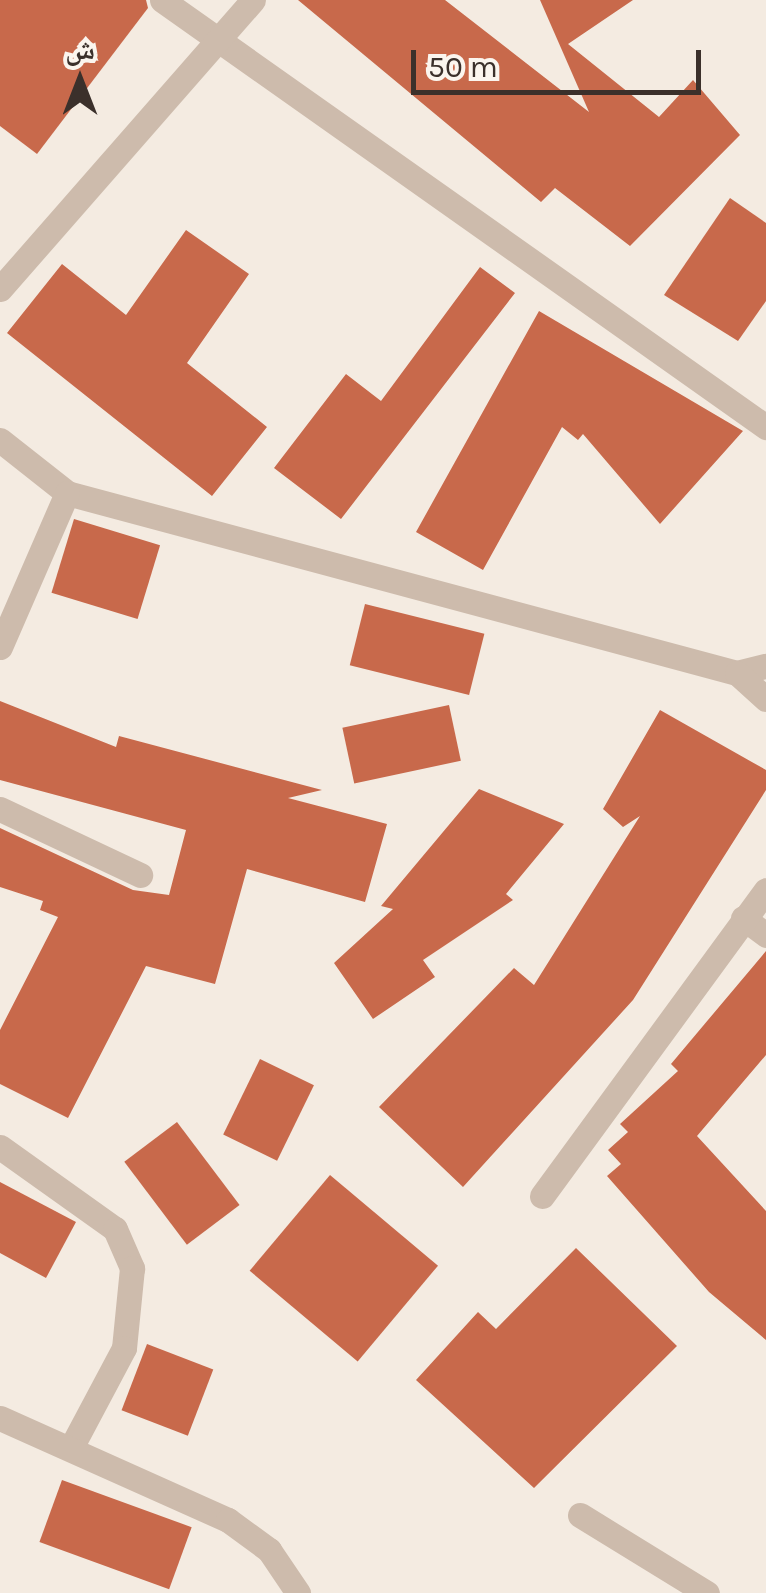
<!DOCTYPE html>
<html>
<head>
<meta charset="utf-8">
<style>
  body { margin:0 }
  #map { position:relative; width:766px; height:1593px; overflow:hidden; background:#f4ebe1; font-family:Karla,"Noto Naskh Arabic",sans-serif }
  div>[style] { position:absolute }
  .building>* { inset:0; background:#c8694b; transform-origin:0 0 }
  .minor>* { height:25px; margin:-12.5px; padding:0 12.5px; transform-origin:12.5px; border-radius:12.5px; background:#cdbbac }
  span { translate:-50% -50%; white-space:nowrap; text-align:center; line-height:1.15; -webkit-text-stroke:8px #fbf5ee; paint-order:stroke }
  .north { position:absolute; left:30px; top:30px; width:100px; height:100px; -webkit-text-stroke:8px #fbf5ee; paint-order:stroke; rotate:0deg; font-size:28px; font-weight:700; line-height:40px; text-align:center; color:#3b302b }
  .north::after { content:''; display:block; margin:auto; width:35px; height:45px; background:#3b302b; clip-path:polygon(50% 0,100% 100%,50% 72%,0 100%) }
  .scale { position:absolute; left:411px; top:50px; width:290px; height:45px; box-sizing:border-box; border:5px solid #3b302b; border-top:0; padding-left:12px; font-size:30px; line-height:35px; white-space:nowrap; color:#3b302b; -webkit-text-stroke:8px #fbf5ee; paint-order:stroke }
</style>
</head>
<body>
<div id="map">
  <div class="building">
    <div style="clip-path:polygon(0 0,146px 0,148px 8px,37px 154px,0 126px)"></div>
    <div style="clip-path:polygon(298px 0,445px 0,589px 112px,540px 0,633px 0,568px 44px,659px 117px,693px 80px,740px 135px,630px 246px,555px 188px,541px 202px)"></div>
    <div style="clip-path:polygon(730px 198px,766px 223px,766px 301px,738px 341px,664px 295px)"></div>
    <div style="clip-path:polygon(186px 230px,249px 274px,187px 363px,267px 427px,212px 496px,7px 333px,62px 264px,126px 315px)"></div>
    <div style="clip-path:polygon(480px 267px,515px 293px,341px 519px,274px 468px,346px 374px,381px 401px)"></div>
    <div style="clip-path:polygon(539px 311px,743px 431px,660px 524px,583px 434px,578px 440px,562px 427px,483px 570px,416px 532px)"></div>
    <div style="left:74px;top:519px;width:90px;height:77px;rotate:17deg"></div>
    <div style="left:365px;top:604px;width:123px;height:63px;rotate:14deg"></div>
    <div style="clip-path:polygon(0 701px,116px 747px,119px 736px,322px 790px,288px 798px,387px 824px,365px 902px,247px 869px,215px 984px,146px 966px,68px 1118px,0 1084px,0 1030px,58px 917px,40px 910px,43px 901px,0 887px,0 828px,133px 890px,169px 895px,186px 830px,0 780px)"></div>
    <div style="left:449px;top:705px;width:57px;height:109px;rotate:78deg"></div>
    <div style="clip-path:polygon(660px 710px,766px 770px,766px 790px,633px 1000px,463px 1187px,379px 1107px,514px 968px,534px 985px,640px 816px,623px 827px,603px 809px)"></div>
    <div style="clip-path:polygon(479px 789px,564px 824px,506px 894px,513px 900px,423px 960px,435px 977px,373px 1019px,334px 963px,393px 909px,381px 906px)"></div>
    <div style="clip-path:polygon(766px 951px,766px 1055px,697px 1136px,766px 1211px,766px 1340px,709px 1292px,607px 1176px,621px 1164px,608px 1150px,628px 1132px,620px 1124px,678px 1071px,671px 1064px)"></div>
    <div style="left:260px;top:1059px;width:60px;height:84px;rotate:26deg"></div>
    <div style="left:177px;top:1122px;width:104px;height:66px;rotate:53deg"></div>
    <div style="left:330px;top:1175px;width:141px;height:125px;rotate:40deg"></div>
    <div style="clip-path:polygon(0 1182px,76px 1222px,46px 1278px,0 1253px)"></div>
    <div style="clip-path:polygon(576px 1248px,677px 1346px,534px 1488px,416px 1380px,478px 1312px,496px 1329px)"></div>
    <div style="left:147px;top:1344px;width:71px;height:71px;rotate:21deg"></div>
    <div style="left:62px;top:1480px;width:138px;height:66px;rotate:20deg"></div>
  </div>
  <div class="minor">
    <div style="left:162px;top:0;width:740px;rotate:35.26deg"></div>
    <div style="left:0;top:289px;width:384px;rotate:-48.8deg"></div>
    <div style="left:0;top:440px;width:85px;rotate:38.3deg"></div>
    <div style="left:67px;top:493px;width:694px;rotate:15.04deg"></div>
    <div style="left:737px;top:673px;width:30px;rotate:-14deg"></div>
    <div style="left:0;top:647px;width:168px;rotate:-66.5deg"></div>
    <div style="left:737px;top:673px;width:39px;rotate:42deg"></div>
    <div style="left:0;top:809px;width:155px;rotate:25.2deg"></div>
    <div style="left:743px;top:918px;width:29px;rotate:36deg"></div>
    <div style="left:0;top:1147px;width:141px;rotate:35.5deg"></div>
    <div style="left:115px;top:1229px;width:43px;rotate:66.4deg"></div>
    <div style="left:132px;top:1268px;width:80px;rotate:95.7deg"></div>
    <div style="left:124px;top:1348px;width:111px;rotate:118deg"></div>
    <div style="left:542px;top:1196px;width:379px;rotate:-53.8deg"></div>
    <div style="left:0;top:1418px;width:250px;rotate:24.1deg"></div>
    <div style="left:228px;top:1520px;width:51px;rotate:36.2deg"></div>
    <div style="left:269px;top:1550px;width:52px;rotate:56deg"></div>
    <div style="left:580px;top:1515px;width:149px;rotate:31.6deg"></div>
  </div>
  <div class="north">ش</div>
  <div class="scale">50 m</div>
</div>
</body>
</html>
